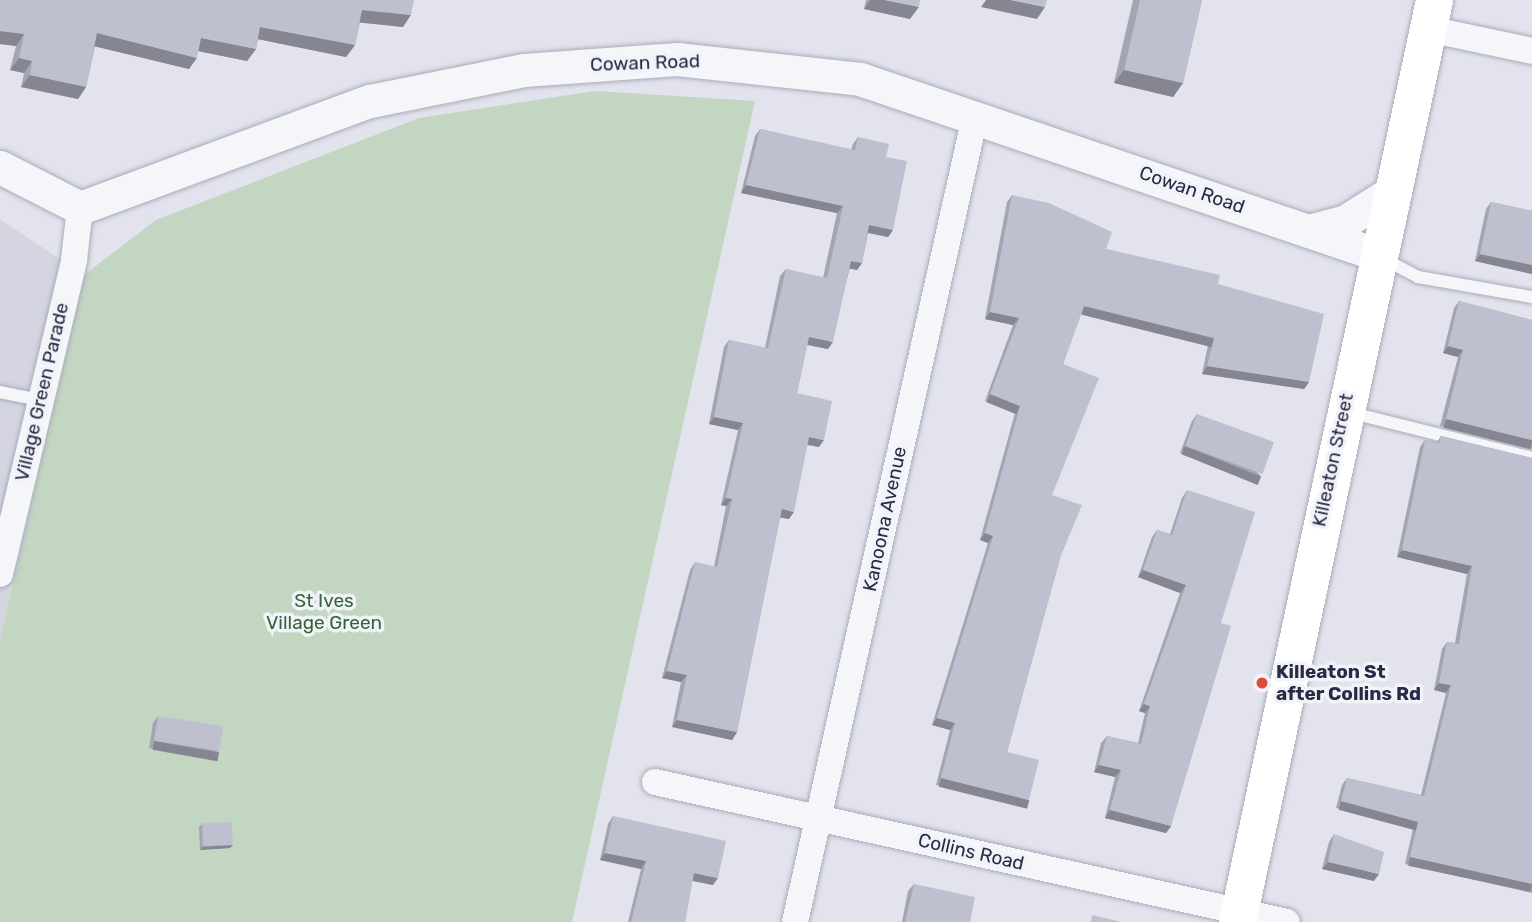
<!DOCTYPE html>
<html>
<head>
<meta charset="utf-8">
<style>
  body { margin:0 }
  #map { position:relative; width:1532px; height:922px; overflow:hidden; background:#e2e3ec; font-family:Rubik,sans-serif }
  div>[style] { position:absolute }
  .built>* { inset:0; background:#d4d5e1 }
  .green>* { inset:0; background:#c2d6c2 }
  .roads { filter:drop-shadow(0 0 2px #aaacba) drop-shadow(0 0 2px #aaacba) }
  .service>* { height:12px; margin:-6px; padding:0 6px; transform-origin:6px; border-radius:6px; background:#f5f6f9 }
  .minor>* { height:26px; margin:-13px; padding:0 13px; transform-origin:13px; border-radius:13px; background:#f5f6f9 }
  .tertiary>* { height:33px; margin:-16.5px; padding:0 16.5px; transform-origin:16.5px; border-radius:16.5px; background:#f5f6f9 }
  .secondary>* { height:37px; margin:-18.5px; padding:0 18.5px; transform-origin:18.5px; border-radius:18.5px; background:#fff }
  .wall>* { inset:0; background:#a3a5b2 }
  .shaded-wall>* { inset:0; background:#858691; transform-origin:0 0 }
  .building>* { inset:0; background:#bec0cf; transform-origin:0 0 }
  .dots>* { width:19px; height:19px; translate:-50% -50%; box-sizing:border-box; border:4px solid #f2f3f9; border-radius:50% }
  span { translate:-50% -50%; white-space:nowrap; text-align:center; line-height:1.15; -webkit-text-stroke:7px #f2f3f9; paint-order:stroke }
  .street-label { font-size:19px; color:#282b46 }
  .park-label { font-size:19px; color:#346337 }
  .poi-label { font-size:19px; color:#282b46; font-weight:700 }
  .left { translate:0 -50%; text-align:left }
</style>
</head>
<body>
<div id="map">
  <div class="built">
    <div style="clip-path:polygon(0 219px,84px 275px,0 639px)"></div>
  </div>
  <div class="green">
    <div style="clip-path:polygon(595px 91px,755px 101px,572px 922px,0 922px,0 639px,84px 275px,156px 220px,419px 118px)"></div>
  </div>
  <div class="roads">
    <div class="service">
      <div style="left:1382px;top:258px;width:41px;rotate:27.8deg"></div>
      <div style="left:1418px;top:277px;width:116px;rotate:10deg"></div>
      <div style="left:0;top:392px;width:41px;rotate:11.3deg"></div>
      <div style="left:1348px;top:412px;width:190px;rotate:14deg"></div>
    </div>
    <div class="minor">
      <div style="left:1428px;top:29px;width:106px;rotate:11.9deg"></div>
      <div style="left:0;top:574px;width:323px;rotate:-76.7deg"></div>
      <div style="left:74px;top:260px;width:52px;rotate:-83.4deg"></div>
      <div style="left:655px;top:782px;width:647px;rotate:12.49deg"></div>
      <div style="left:795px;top:922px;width:825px;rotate:-77.4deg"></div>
    </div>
    <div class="tertiary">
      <div style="left:0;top:167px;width:90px;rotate:27.1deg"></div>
      <div style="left:80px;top:208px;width:309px;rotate:-20.3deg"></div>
      <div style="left:370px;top:101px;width:157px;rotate:-11.4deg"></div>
      <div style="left:524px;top:70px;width:153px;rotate:-4.1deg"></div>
      <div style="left:677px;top:59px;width:184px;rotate:6.2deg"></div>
      <div style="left:860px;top:79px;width:545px;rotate:18.73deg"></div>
      <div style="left:1309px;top:231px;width:38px;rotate:-15deg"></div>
      <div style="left:1346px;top:221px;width:52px;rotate:-32.5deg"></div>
    </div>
    <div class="secondary">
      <div style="left:1237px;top:922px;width:943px;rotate:-77.94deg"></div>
    </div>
  </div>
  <div class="wall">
    <div style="clip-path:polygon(0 0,414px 0,403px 27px,360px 22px,355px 45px,346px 57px,258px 39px,256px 49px,247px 61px,198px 51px,189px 69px,95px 46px,86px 87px,78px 99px,21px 87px,24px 73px,10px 70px,16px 46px,0 44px)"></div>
    <div style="clip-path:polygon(866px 0,920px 0,910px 19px,864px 9px)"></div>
    <div style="clip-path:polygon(1133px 0,1202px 0,1183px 83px,1173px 97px,1114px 83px)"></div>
    <div style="clip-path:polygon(760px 129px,851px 150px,853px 144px,858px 137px,886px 157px,893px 230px,888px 237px,868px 233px,862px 263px,857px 270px,850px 268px,828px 349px,807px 345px,797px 393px,819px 447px,807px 445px,789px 519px,780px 517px,737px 732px,732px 740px,672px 727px,681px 682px,662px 678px,690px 570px,695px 562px,714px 567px,726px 506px,721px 505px,738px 430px,709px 424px,724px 347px,729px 340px,765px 348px,780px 276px,786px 269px,823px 278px,837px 213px,741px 193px,755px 136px)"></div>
    <div style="clip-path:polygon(1012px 195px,1106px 249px,1218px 284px,1309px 382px,1304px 389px,1202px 374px,1208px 345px,1081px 314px,1063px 364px,1052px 495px,1060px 558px,1007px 752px,1023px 807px,936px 785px,950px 730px,932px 725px,988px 543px,980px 540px,1015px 413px,985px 401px,1013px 325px,985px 319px,1007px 202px)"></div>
    <div style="clip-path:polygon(1491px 202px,1532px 211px,1532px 274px,1475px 261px,1486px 209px)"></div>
    <div style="clip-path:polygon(1459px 301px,1532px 320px,1532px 449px,1440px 426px,1458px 357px,1443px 353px,1454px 308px)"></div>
    <div style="clip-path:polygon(1197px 414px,1261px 476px,1256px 483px,1180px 453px,1192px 421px)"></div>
    <div style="clip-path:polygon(1441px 436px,1532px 458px,1532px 893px,1405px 864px,1413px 829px,1336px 808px,1342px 785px,1347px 778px,1421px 795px,1446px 693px,1434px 690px,1442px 649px,1447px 642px,1455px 643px,1467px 574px,1397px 557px,1420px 447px,1425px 440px,1437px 442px)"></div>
    <div style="clip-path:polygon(1187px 490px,1221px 623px,1171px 826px,1166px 833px,1105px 818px,1115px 777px,1094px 772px,1101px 743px,1107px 736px,1138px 743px,1145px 713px,1139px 711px,1180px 593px,1138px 577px,1152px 537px,1157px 530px,1170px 534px,1182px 498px)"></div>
    <div style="clip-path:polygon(158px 716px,219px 752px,214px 759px,149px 748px,153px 723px)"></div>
    <div style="clip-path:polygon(613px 816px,713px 885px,692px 881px,685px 922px,628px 922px,641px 869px,600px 860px,608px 824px)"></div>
    <div style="clip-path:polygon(202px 824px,233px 845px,230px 848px,200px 850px,199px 827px)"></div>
    <div style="clip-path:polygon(1334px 834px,1374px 881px,1322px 869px,1329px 842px)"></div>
    <div style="clip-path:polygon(914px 884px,970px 922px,902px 922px,908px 891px)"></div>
  </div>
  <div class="shaded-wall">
    <div style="clip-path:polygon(870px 0,884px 0,919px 7px,910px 19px,864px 9px)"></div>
    <div style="clip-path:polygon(986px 0,1011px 0,1045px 7px,1037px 19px,981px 7px)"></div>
    <div style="clip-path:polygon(362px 10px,411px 15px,403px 27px,354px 22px)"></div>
    <div style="clip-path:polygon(260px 27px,355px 45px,346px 57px,252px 38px)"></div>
    <div style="clip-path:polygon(0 31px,24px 34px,16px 46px,0 44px)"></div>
    <div style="clip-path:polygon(97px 33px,197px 58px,189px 69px,89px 45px)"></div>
    <div style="clip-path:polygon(201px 38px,256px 49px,247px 61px,193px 50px)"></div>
    <div style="clip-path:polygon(19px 58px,32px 61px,24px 73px,10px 70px)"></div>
    <div style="clip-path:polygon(1124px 70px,1183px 83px,1173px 97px,1114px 83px)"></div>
    <div style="clip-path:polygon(30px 75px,86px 87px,78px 99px,21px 87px)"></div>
    <div style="clip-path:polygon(746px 185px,843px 206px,837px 213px,741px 193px)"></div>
    <div style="clip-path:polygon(869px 225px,893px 230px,888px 237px,864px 232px)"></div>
    <div style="clip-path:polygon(1480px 254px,1532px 265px,1532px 274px,1475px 261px)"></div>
    <div style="clip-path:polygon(851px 261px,862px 263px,857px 270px,846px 268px)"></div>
    <div style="left:1084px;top:306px;width:134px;height:9px;rotate:14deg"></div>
    <div style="clip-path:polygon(990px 312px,1019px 318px,1013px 325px,985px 319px)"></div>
    <div style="clip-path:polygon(809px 337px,833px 342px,828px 349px,804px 344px)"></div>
    <div style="clip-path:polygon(1448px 346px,1463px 350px,1458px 357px,1443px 353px)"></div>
    <div style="clip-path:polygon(1207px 366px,1309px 382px,1304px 389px,1202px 374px)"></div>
    <div style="left:990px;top:394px;width:32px;height:9px;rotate:22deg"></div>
    <div style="clip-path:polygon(714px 417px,743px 423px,738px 430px,709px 424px)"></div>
    <div style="left:1446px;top:419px;width:89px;height:9px;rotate:14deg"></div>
    <div style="clip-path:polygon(809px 437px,824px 440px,819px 447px,804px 444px)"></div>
    <div style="left:1185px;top:446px;width:82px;height:9px;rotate:22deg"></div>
    <div style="clip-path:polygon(726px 498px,732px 499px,726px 506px,721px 505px)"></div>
    <div style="clip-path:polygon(782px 509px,794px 512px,789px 519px,777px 517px)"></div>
    <div style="clip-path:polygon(985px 533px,993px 536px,988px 543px,980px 540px)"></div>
    <div style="clip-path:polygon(1402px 550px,1472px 566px,1467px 574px,1397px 557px)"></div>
    <div style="clip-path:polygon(1143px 570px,1186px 585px,1180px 593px,1138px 577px)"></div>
    <div style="clip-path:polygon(667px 671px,687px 675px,681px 682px,662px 678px)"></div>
    <div style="clip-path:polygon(1439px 683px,1451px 685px,1446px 693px,1434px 690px)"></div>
    <div style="clip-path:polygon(1144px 704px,1150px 706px,1145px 713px,1139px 711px)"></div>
    <div style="clip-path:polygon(937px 718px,955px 723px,950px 730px,932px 725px)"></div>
    <div style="clip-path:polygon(677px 720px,737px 732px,732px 740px,672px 727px)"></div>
    <div style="left:154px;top:741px;width:66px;height:9px;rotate:10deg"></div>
    <div style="clip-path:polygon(1099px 765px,1121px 770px,1115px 777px,1094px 772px)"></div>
    <div style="left:941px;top:778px;width:91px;height:9px;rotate:14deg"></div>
    <div style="left:1341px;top:801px;width:80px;height:9px;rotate:15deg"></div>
    <div style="clip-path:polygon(1110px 810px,1171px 826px,1166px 833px,1105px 818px)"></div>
    <div style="clip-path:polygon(233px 845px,230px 848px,200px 850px,203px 847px)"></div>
    <div style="clip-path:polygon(605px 853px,646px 861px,641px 869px,600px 860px)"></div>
    <div style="left:1410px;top:857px;width:125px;height:9px;rotate:12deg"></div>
    <div style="clip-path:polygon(1328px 862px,1379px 874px,1374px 881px,1322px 869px)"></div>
    <div style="clip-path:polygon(694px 873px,718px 878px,713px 885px,689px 880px)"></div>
  </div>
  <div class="building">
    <div style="clip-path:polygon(0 0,414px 0,411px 15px,362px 10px,355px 45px,260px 27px,256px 49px,201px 38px,197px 58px,97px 33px,86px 87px,30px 75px,32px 61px,19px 58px,24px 34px,0 31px)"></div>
    <div style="clip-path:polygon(884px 0,920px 0,919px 7px)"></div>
    <div style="clip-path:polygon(1011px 0,1047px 0,1045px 7px)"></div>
    <div style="clip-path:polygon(1140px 0,1202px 0,1183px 83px,1124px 70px)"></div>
    <div style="clip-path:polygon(760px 129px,855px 150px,858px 137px,889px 144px,886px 157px,907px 161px,893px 230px,869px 225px,862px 263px,851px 261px,833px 342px,809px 337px,797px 393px,832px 401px,824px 440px,809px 437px,794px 512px,782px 509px,737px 732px,677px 720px,687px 675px,667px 671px,695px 562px,717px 567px,732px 499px,726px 498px,743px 423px,714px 417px,729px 340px,768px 348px,786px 269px,827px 278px,843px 206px,746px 185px)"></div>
    <div style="clip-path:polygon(1012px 195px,1049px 203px,1112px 232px,1106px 249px,1220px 275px,1218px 284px,1324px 314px,1309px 382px,1207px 366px,1214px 338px,1084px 306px,1063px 364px,1099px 378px,1052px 495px,1082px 505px,1060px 558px,1007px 752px,1039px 760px,1029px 800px,941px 778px,955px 723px,937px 718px,993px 536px,985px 533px,1020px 406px,990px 394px,1019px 318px,990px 312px)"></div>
    <div style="clip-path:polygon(1491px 202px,1532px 211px,1532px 265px,1480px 254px)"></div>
    <div style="clip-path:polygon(1459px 301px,1532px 320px,1532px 440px,1446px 419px,1463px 350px,1448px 346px)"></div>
    <div style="left:1197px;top:414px;width:82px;height:34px;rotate:20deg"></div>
    <div style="clip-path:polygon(1441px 436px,1532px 458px,1532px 884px,1410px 857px,1418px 822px,1341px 801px,1347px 778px,1424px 796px,1451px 685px,1439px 683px,1447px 642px,1459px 644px,1472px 566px,1402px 550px,1425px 440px,1439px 443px)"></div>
    <div style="clip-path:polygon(1187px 490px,1255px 512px,1221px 623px,1231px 626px,1171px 826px,1110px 810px,1121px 770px,1099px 765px,1107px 736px,1141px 744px,1150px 706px,1144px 704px,1186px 585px,1143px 570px,1157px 530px,1172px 535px)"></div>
    <div style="left:158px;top:716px;width:66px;height:25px;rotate:9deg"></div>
    <div style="clip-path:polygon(613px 816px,726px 841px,718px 878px,694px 873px,685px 922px,631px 922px,646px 861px,605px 853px)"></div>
    <div style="left:232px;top:822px;width:23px;height:30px;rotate:88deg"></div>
    <div style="clip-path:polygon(1334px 834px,1384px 852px,1379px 874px,1328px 862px)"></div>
    <div style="clip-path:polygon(914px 884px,975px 897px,970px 922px,905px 922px)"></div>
    <div style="clip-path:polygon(1092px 915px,1121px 922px,1091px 922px)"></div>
  </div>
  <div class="dots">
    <div style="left:1262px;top:683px;background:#dc4c3b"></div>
  </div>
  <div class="street-label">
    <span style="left:645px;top:63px;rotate:-2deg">Cowan Road</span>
    <span style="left:1192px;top:190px;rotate:19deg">Cowan Road</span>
    <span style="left:42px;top:392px;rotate:-77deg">Village Green Parade</span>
    <span style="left:1333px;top:460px;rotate:-78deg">Killeaton Street</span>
    <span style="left:885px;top:519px;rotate:-78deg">Kanoona Avenue</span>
    <span style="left:971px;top:852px;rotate:13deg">Collins Road</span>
  </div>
  <div class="park-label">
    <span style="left:324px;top:612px">St Ives<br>Village Green</span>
  </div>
  <div class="poi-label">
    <span class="left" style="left:1276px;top:683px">Killeaton St<br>after Collins Rd</span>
  </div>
</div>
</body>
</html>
